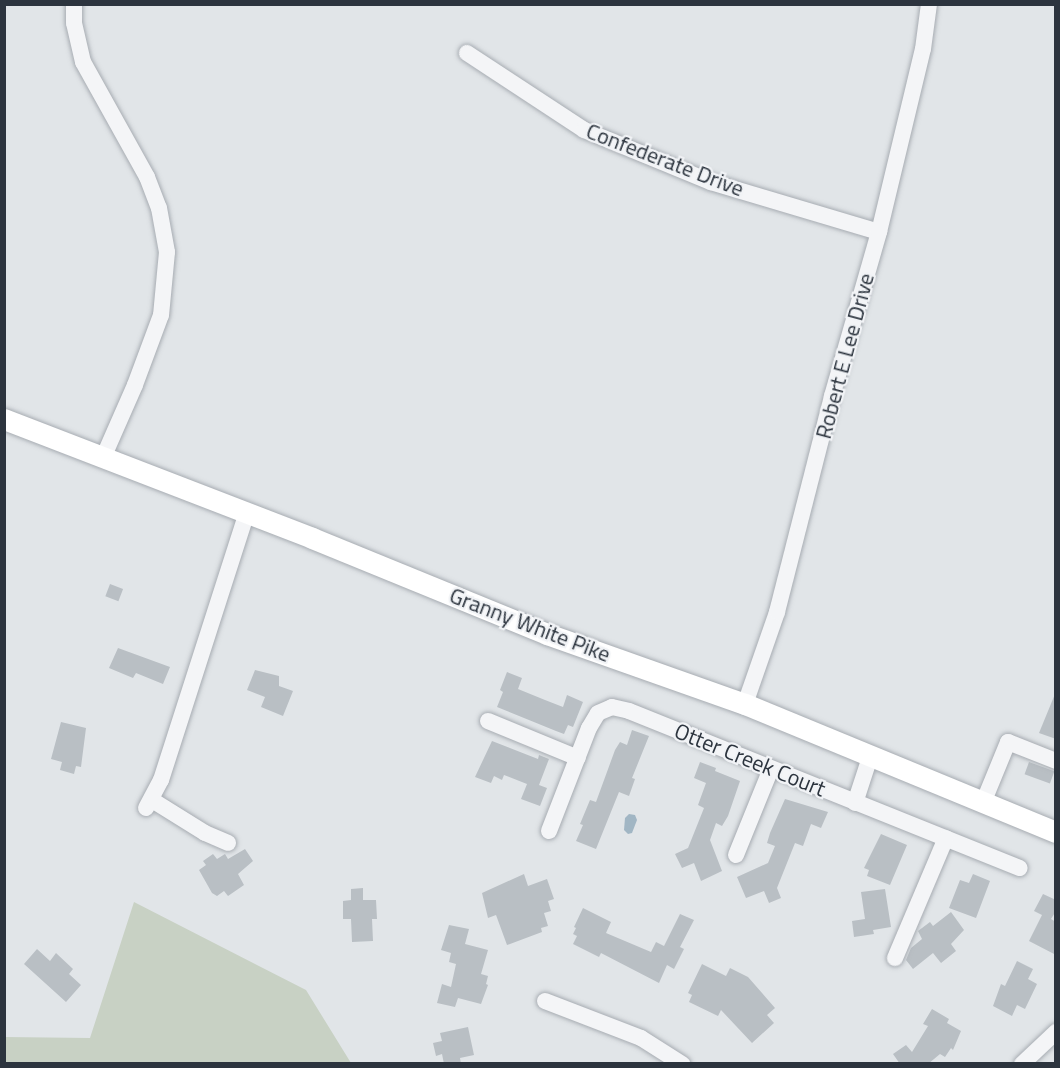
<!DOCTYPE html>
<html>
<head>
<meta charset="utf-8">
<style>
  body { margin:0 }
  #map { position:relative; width:1060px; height:1068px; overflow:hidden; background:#e1e5e8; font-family:"Titillium Web",sans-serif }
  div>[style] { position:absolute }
  .green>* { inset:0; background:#c8d1c4 }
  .water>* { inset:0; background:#a1b6c4 }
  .building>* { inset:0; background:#b9bfc4; transform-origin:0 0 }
  .roads { filter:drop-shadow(0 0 2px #a7acb2) drop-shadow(0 0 2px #a7acb2) }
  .minor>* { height:16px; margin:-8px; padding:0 8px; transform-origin:8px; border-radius:8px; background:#f4f5f7 }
  .major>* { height:21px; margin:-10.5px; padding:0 10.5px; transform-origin:10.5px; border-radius:10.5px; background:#fff }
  span { translate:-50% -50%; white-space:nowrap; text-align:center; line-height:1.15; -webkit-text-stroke:4.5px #f1f3f6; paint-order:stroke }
  .street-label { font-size:22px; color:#2c343e }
  .frame { position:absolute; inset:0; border:6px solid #2c343e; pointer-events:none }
</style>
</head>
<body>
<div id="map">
  <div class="green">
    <div style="clip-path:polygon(134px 902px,306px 990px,351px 1063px,5px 1063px,5px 1037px,90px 1038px)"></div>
  </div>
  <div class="water">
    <div style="clip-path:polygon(629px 814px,635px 815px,637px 820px,632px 833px,628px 834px,624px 830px,625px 818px)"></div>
  </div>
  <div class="building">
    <div style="left:110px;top:584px;width:14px;height:13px;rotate:21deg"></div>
    <div style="clip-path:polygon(118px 648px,170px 667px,163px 684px,136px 673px,133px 678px,109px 668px)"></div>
    <div style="clip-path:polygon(255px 670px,279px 676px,279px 686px,293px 691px,283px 716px,261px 707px,265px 697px,247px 690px)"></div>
    <div style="clip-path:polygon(507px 672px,522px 678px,518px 689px,545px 700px,563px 707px,567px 695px,583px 702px,573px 727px,568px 725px,564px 734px,556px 731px,497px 707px,503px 692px,500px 690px)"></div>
    <div style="clip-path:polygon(1055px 694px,1056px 694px,1056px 739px,1039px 733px)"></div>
    <div style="clip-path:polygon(61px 722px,86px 728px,81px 767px,76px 766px,74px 774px,60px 770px,62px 762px,51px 759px)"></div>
    <div style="clip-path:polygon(632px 730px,649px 736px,632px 778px,635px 779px,629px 796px,619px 792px,596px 849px,576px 841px,583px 825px,580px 824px,590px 800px,596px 802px,615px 750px,620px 742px,627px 745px)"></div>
    <div style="clip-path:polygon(492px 741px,538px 759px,539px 755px,549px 759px,539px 785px,547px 788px,540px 806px,521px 799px,527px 784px,504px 775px,502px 780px,494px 776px,491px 783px,475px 777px)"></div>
    <div style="clip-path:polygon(700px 762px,716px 768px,715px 771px,740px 781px,728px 816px,722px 826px,716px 823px,710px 840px,722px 871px,701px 881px,694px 863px,682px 868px,675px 854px,688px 848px,704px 808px,698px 805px,706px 783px,694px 778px)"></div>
    <div style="left:1029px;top:762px;width:27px;height:13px;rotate:20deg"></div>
    <div style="clip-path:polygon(785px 799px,828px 812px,821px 828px,811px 824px,803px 846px,795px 843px,777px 888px,781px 898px,769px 903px,764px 891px,746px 898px,737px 877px,768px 863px,775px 846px,767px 843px,770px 833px)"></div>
    <div style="clip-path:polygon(881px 834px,907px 845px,890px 885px,867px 876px,869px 870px,864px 868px)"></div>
    <div style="clip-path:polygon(245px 849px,253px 861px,238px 874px,244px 885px,228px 896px,224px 891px,217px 896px,212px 893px,199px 870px,206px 865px,203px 861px,213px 854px,217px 859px,225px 854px,228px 859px)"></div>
    <div style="clip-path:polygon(524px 874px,528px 886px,547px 879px,554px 899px,548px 901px,551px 911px,544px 913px,548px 926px,541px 928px,542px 932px,507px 945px,496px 915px,488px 918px,482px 893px)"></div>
    <div style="clip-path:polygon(973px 874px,990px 881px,976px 918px,949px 908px,960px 880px,969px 883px)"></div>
    <div style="clip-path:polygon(363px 888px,363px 900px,376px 900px,377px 919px,372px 919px,373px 941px,352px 942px,351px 919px,343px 919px,343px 901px,351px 900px,351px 889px)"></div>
    <div style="clip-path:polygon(885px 889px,891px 927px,873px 930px,874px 934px,854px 937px,852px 921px,865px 919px,861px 892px)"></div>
    <div style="clip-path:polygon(1043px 894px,1056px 900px,1056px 911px,1051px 919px,1056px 922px,1056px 955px,1029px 941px,1042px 915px,1034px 911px)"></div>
    <div style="clip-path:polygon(583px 908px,611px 922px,606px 933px,651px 952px,656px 942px,664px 946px,680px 914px,694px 920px,680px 947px,684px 949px,674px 969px,667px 965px,659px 983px,601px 953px,599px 957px,573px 944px,577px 936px,573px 934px,576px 928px,574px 927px)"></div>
    <div style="clip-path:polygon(951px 912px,964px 930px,951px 944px,956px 951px,941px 963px,933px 953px,913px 969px,906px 960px,911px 948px,922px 939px,918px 931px,930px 922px,933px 926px)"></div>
    <div style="clip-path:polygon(449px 925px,469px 929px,465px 944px,488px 950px,481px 974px,488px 976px,486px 984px,488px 985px,481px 1004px,458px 998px,455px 1007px,437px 1003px,442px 984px,451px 987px,456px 964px,449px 962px,451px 953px,441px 950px)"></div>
    <div style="clip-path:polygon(37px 949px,50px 961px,56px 953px,73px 969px,69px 974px,81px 985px,66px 1002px,24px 964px)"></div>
    <div style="clip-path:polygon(1017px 961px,1033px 969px,1028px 979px,1037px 984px,1025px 1009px,1017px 1005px,1012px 1016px,993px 1006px,1001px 984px,1005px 986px)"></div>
    <div style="clip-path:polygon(702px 964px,726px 976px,730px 968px,748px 977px,775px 1008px,767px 1015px,774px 1023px,752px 1043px,721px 1010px,718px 1016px,689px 1002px,692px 995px,688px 993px)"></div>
    <div style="clip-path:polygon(932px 1009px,949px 1019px,947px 1023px,961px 1031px,953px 1050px,951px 1048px,945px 1057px,940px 1054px,928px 1064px,900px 1064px,893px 1054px,906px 1045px,912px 1052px,928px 1026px,923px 1024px)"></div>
    <div style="clip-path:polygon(468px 1027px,474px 1055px,460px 1058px,461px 1064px,444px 1064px,442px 1054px,436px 1056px,433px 1043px,442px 1041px,440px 1033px)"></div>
  </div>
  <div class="roads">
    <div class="minor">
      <div style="left:74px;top:4px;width:19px;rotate:90deg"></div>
      <div style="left:74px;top:23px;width:40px;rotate:77deg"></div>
      <div style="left:83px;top:62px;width:132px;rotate:60.9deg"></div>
      <div style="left:147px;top:177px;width:33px;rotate:69deg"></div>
      <div style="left:159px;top:208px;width:45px;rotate:79.7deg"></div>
      <div style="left:167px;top:252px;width:63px;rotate:95.4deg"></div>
      <div style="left:161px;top:315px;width:75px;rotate:110.4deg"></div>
      <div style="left:135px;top:385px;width:80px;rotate:113.7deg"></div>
      <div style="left:467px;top:53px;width:140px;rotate:33.3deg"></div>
      <div style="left:584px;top:130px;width:137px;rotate:22.3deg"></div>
      <div style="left:711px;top:182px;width:175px;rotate:16.6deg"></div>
      <div style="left:745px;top:704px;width:97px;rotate:-70.8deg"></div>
      <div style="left:777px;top:612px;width:223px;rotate:-75.7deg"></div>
      <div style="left:832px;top:396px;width:171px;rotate:-74deg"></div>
      <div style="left:879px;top:232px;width:188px;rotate:-76.5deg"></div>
      <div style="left:923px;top:49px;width:45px;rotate:-82.4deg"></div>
      <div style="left:488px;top:721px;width:97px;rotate:22.3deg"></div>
      <div style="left:152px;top:800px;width:62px;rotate:31.9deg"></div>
      <div style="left:205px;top:833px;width:25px;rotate:23deg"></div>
      <div style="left:855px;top:803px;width:48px;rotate:-71.9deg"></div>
      <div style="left:983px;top:803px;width:66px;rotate:-67.7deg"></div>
      <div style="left:1008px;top:742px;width:52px;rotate:21.6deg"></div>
      <div style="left:146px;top:808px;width:32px;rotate:-62deg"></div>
      <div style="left:161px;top:780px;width:281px;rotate:-72.2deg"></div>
      <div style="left:549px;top:831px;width:110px;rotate:-68.8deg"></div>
      <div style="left:589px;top:728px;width:17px;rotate:-59deg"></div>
      <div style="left:598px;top:713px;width:15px;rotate:-23deg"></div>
      <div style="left:612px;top:707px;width:17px;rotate:13deg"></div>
      <div style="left:629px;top:711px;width:421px;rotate:21.9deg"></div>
      <div style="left:736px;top:855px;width:93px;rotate:-67.9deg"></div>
      <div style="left:895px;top:958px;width:130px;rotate:-67deg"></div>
      <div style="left:545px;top:1001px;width:103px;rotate:21.1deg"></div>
      <div style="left:641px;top:1038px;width:49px;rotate:32.4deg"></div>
      <div style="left:1022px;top:1064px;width:47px;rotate:-43.3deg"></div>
    </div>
    <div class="major">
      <div style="left:4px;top:419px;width:330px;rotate:21.1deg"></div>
      <div style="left:312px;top:538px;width:254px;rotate:22.2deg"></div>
      <div style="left:547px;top:634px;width:210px;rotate:19.5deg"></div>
      <div style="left:745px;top:704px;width:336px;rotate:22.4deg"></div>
    </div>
  </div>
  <div class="street-label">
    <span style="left:665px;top:160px;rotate:21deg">Confederate Drive</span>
    <span style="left:845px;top:356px;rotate:-75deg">Robert E Lee Drive</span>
    <span style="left:530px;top:625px;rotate:21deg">Granny White Pike</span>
    <span style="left:750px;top:760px;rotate:22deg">Otter Creek Court</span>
  </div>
  <div class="frame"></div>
</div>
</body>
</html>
